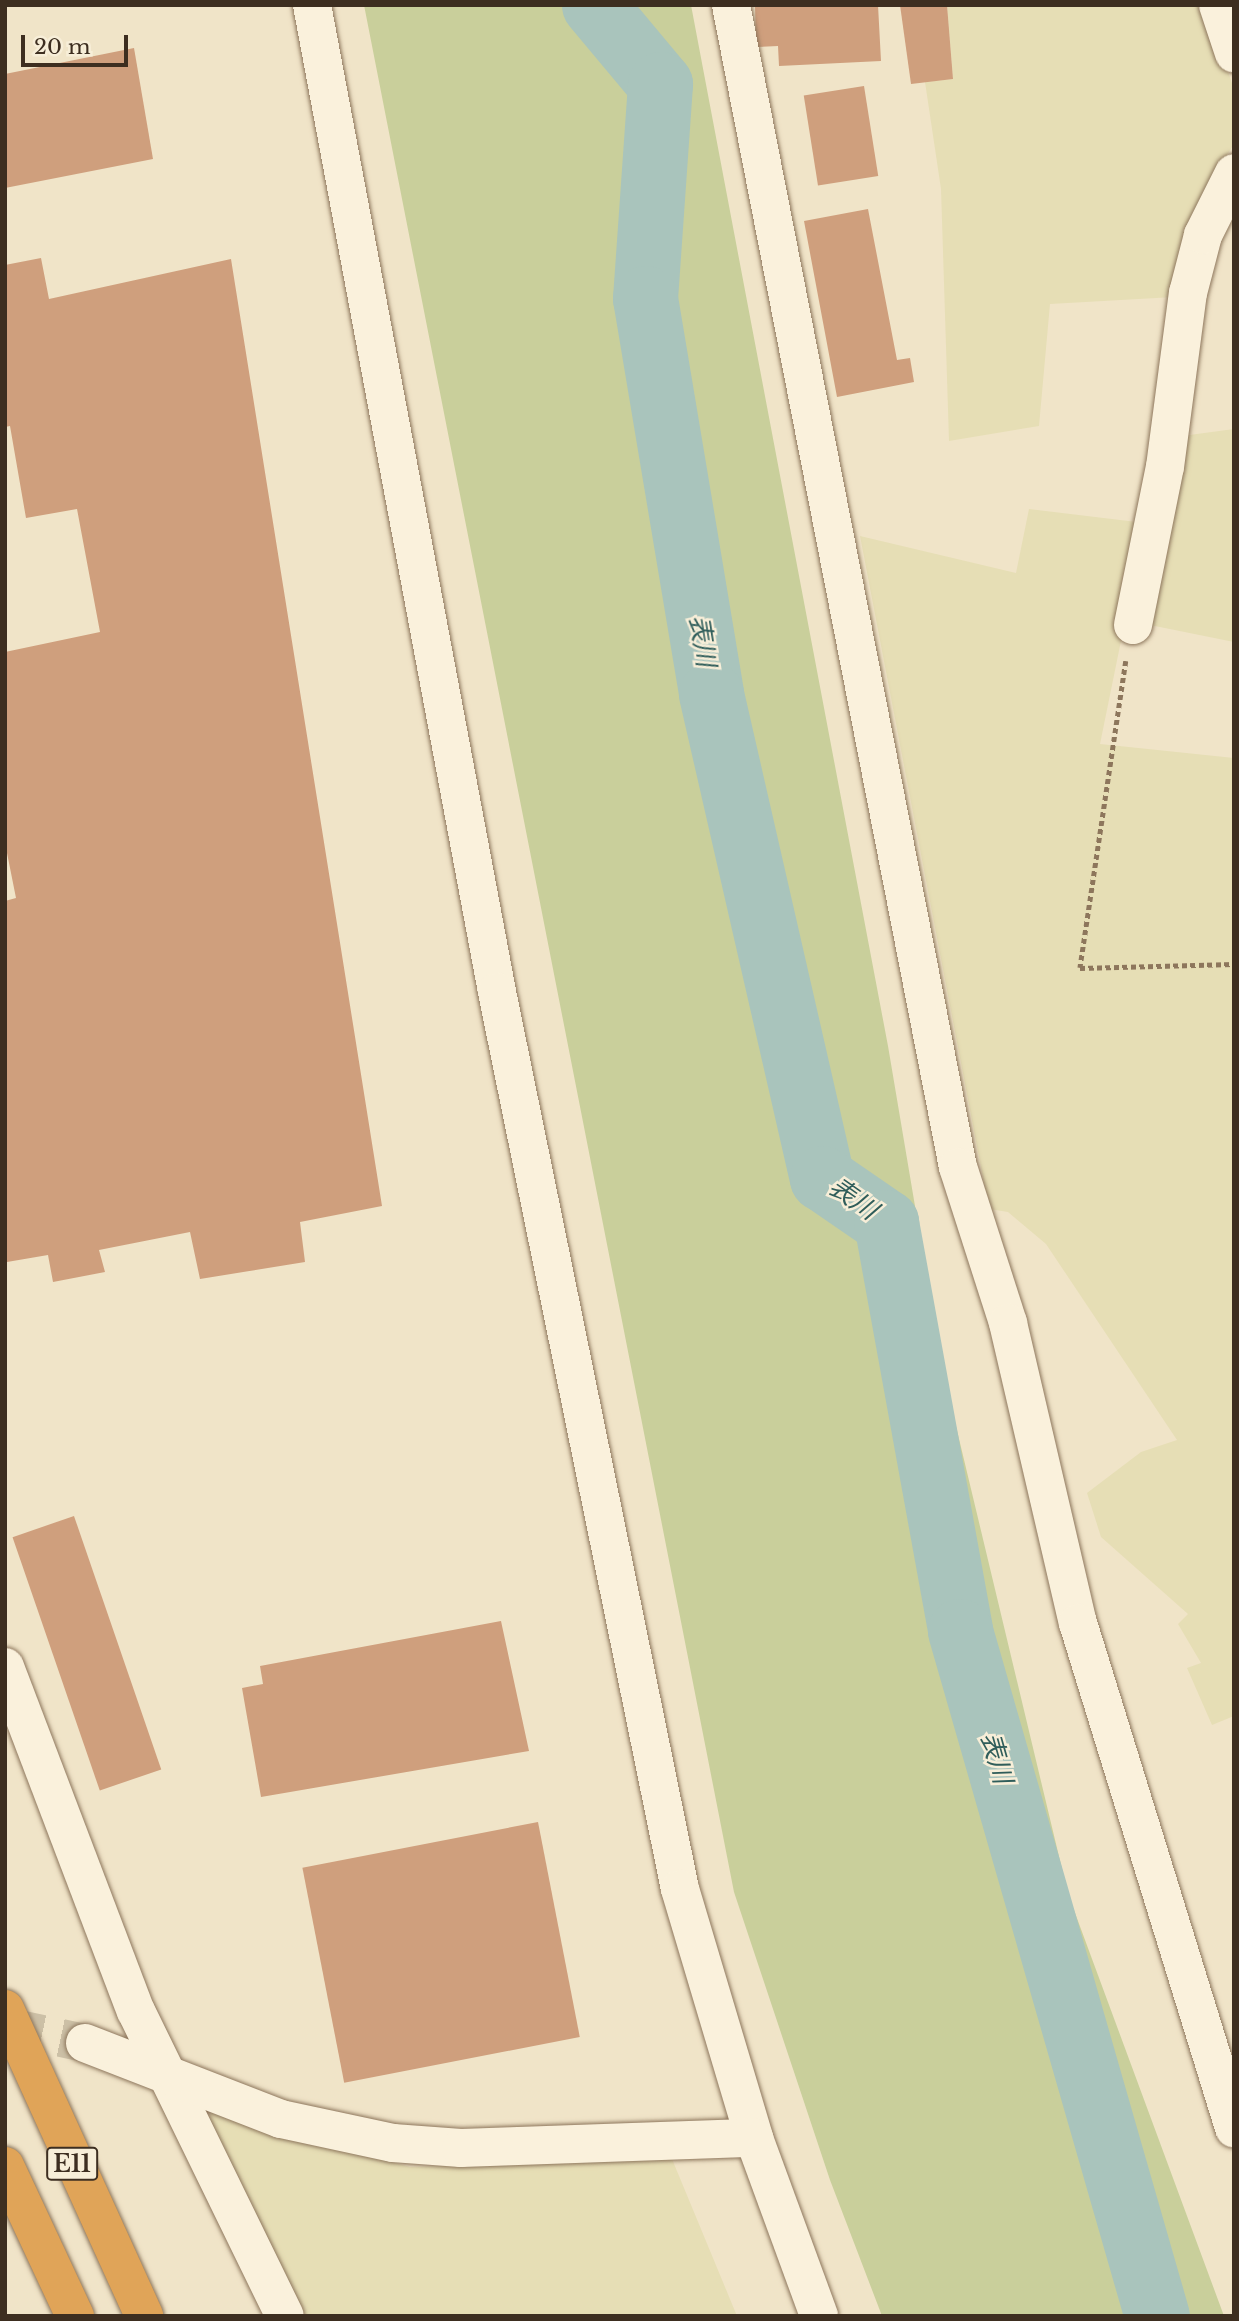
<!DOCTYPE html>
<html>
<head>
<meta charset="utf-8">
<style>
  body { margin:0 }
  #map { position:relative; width:1239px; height:2321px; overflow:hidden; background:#f0e4c8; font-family:"Libre Baskerville","Noto Sans JP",serif }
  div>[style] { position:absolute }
  .farmland>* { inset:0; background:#e6deb5 }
  .green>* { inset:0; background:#c9cf9b }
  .river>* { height:65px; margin:-32.5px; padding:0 32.5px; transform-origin:32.5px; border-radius:32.5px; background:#a9c4bc }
  .building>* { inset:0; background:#cf9f7d; transform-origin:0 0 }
  .minor-tunnel>* { height:38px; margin-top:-19px; transform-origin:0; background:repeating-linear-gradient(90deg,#ccc0a6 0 38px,transparent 0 57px) }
  .path>* { height:4.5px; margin-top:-2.25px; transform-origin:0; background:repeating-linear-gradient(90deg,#8d765c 0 5px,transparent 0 8.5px) }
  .roads { filter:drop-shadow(0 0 2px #8d765c) drop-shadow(0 0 2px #8d765c) }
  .minor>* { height:38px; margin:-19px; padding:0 19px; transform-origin:19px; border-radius:19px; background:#faf1dc }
  .highway>* { height:38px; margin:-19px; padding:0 19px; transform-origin:19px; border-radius:19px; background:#e0a458 }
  span { translate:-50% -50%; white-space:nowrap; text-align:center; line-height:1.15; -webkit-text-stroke:5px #f7eed8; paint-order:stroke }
  .shield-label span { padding:2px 5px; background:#f7eed8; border:2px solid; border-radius:5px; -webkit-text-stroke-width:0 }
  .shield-label { font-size:23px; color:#3d2e20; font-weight:700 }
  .water-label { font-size:26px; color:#2f5d5a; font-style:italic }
  .frame { position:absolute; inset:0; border:7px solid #3d2e20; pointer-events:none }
  .scale { position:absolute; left:21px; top:35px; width:107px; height:32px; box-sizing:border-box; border:4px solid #3d2e20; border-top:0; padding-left:9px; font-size:21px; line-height:24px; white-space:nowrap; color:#3d2e20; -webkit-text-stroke:5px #f7eed8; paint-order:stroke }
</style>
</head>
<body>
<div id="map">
  <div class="farmland">
    <div style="clip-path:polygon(947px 5px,1205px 5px,1233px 86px,1234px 144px,1210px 182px,1174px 297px,1050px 304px,1039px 426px,949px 441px,941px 189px,925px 82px,953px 79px)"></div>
    <div style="clip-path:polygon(1234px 429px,1234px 642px,1145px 624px,1182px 436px)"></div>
    <div style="clip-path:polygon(1029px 509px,1145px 523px,1100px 744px,1234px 758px,1234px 1716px,1212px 1725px,1187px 1668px,1201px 1663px,1178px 1624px,1188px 1614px,1101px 1537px,1087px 1493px,1141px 1452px,1177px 1440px,1046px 1244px,1008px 1212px,989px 1209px,860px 536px,1016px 573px)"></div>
    <div style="clip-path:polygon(213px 2111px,410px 2167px,672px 2159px,737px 2316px,306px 2316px,208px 2119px)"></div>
  </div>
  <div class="green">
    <div style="clip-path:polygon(364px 5px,691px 5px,888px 1046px,943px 1372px,1068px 1894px,1224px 2316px,882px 2316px,830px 2180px,734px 1892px)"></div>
  </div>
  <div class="river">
    <div style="left:594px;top:5px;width:103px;rotate:50.1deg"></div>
    <div style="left:660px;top:84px;width:215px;rotate:94deg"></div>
    <div style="left:645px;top:298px;width:401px;rotate:80.5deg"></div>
    <div style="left:711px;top:694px;width:497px;rotate:77.1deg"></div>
    <div style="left:822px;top:1178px;width:78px;rotate:34.5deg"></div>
    <div style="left:886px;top:1222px;width:416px;rotate:79.7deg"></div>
    <div style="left:960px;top:1631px;width:713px;rotate:73.96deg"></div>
  </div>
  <div class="building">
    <div style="clip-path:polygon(755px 5px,878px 5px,881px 61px,779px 66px,778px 46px,756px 47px)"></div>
    <div style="clip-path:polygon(900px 5px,947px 5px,953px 79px,911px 84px)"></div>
    <div style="clip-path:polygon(134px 48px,153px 159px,5px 188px,5px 74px)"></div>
    <div style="left:864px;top:86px;width:91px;height:61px;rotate:81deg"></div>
    <div style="clip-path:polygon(868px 209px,897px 360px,910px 358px,914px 382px,837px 397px,804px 221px)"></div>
    <div style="clip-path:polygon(41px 258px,49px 299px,231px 259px,382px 1206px,300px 1222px,305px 1262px,200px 1279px,190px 1232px,99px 1250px,105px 1272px,53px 1282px,48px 1255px,7px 1262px,5px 901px,16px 898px,5px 843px,5px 652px,100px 632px,77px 509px,26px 518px,10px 426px,5px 427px,5px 265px)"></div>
    <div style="left:74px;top:1516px;width:268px;height:65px;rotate:71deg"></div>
    <div style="clip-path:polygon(501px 1621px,529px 1751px,261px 1797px,242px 1688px,263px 1684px,260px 1666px)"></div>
    <div style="left:538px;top:1822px;width:219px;height:240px;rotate:79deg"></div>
  </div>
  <div class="minor-tunnel">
    <div style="left:5px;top:2026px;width:82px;rotate:12deg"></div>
  </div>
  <div class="path">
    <div style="left:1126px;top:661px;width:310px;rotate:98.5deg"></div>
    <div style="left:1080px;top:968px;width:154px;rotate:-1.5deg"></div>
  </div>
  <div class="roads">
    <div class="minor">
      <div style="left:312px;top:5px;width:1004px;rotate:79.38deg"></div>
      <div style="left:497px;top:992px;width:915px;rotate:78.47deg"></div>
      <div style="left:680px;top:1889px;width:260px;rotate:73.4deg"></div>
      <div style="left:754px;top:2138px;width:189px;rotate:69.9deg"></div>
      <div style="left:731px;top:5px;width:1184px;rotate:78.95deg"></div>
      <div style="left:958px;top:1167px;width:164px;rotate:72.2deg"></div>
      <div style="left:1008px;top:1323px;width:308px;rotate:76.9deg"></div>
      <div style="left:1078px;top:1623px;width:529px;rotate:72.83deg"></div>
      <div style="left:1218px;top:5px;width:51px;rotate:71.6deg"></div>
      <div style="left:1133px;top:625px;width:161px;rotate:-78.6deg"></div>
      <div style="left:1165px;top:467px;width:176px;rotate:-82.5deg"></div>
      <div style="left:1188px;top:293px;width:60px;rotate:-75.5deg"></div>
      <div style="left:1203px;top:235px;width:69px;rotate:-63.4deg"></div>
      <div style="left:5px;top:1667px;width:368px;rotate:69.2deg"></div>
      <div style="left:136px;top:2011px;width:339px;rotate:64deg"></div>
      <div style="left:85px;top:2043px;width:210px;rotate:21.2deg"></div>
      <div style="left:281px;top:2119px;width:115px;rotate:12.1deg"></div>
      <div style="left:393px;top:2143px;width:68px;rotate:4.2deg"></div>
      <div style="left:461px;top:2148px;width:293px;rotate:-2deg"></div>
    </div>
    <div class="highway">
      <div style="left:5px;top:2009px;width:337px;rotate:65.6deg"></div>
      <div style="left:5px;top:2166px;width:166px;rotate:65deg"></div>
    </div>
  </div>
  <div class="shield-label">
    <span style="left:72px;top:2164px">E11</span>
  </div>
  <div class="water-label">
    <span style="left:702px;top:641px;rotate:81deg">表川</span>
    <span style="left:853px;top:1199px;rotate:35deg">表川</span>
    <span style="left:996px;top:1758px;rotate:74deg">表川</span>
  </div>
  <div class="frame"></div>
  <div class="scale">20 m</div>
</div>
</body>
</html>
